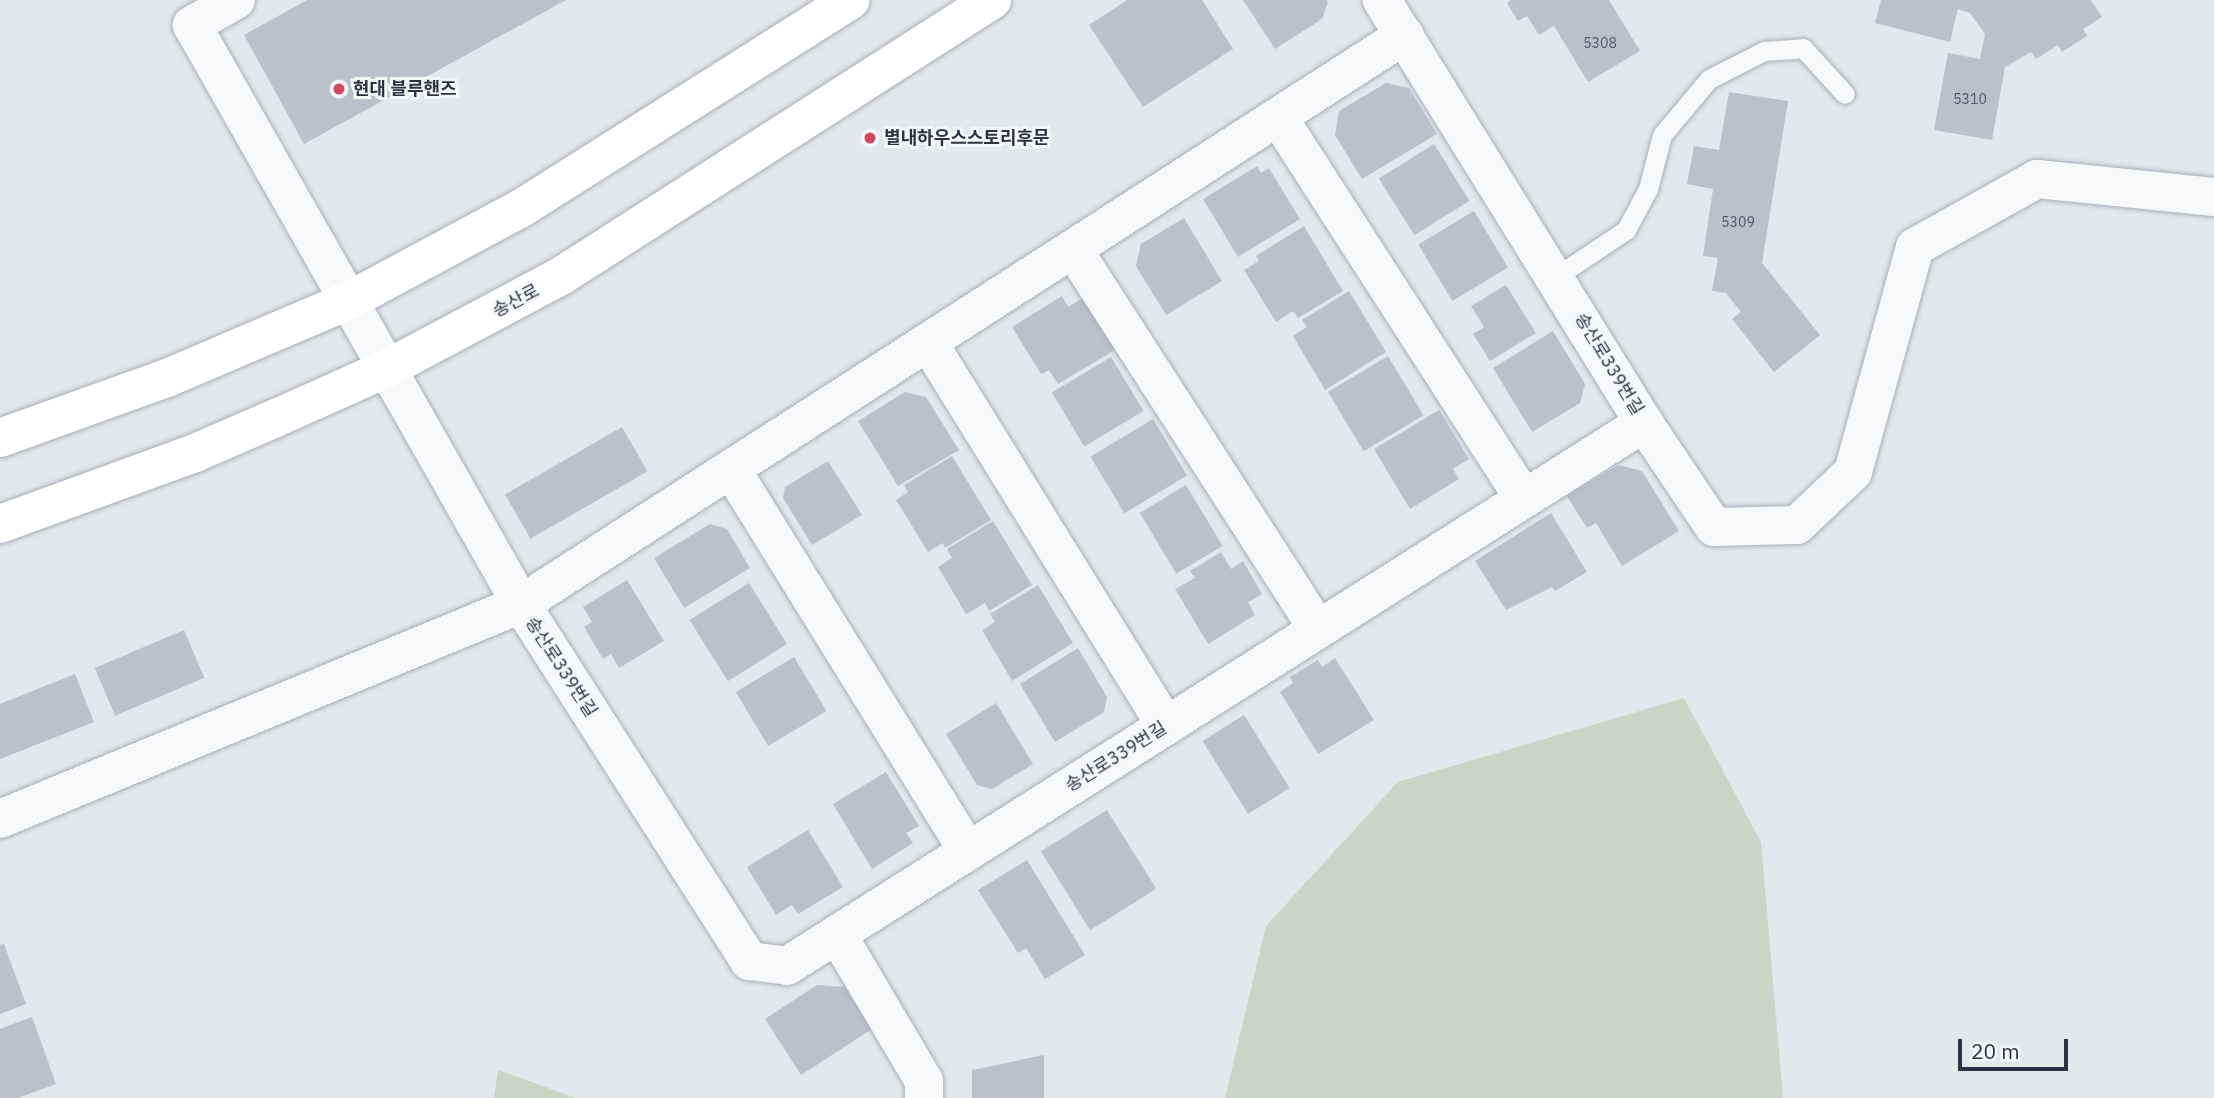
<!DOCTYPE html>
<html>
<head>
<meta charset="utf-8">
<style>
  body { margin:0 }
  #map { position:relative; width:2214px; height:1098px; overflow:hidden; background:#e4e7ec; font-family:"IBM Plex Sans","Noto Sans KR",sans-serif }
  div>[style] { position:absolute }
  .green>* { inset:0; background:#c9d6c5 }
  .building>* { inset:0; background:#bbc0ca; transform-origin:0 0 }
  .roads { filter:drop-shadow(0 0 2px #a9aeb7) drop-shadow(0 0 2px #a9aeb7) }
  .lane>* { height:19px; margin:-9.5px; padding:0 9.5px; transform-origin:9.5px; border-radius:9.5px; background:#f7f8fa }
  .street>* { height:38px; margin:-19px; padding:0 19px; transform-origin:19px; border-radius:19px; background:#f7f8fa }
  .secondary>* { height:38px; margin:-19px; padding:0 19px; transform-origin:19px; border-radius:19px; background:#fff }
  .dots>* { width:19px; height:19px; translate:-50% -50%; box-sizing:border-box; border:4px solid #f4f6f9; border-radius:50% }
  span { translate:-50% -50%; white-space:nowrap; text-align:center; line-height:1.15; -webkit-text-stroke:6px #f4f6f9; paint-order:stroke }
  .number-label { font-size:14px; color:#4f5766 }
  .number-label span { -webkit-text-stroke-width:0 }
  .poi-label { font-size:18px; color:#2b3445; font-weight:700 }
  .left { translate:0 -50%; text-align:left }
  .street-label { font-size:18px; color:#2b3445 }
  .scale { position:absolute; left:1958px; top:1039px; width:110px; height:32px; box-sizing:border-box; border:4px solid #2b3445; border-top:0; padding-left:9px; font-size:21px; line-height:24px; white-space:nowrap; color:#2b3445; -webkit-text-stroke:5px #f4f6f9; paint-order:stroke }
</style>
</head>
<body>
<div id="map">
  <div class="green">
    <div style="clip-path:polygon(1684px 698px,1761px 842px,1783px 1098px,1225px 1098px,1266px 926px,1398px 782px)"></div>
    <div style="clip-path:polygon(498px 1070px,576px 1098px,494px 1098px)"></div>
  </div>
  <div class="building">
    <div style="clip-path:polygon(307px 0,566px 0,304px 144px,244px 35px)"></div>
    <div style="clip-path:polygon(1127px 0,1202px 0,1233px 49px,1143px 107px,1089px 25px)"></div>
    <div style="clip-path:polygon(1243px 0,1326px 0,1328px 2px,1322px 19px,1275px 49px)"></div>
    <div style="clip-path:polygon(1511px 0,1609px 0,1640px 51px,1588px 82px,1554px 26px,1539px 35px,1527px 16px,1518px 21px,1507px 3px)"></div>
    <div style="clip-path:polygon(1881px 0,2091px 0,2102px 17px,2083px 29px,2087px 36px,2062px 52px,2058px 45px,2036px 59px,2031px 52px,2005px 67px,1992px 140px,1934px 130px,1948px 53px,1980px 59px,1985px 34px,1970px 13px,1958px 9px,1950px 42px,1875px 23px)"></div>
    <div style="clip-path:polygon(1386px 83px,1409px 88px,1437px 134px,1362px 179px,1335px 135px,1339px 111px)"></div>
    <div style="clip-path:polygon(1729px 92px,1788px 101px,1762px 263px,1820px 335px,1774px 372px,1732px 319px,1741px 312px,1726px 293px,1712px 291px,1718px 258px,1703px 256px,1713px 189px,1687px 184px,1694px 146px,1719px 150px)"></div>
    <div style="left:1434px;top:144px;width:67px;height:65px;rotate:58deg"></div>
    <div style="clip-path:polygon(1257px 166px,1261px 173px,1269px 168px,1300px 219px,1238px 257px,1203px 199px)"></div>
    <div style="left:1474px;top:211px;width:66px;height:65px;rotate:59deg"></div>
    <div style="clip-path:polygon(1184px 218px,1222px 281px,1166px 315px,1136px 266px,1141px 244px)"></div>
    <div style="clip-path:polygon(1304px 226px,1343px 291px,1298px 318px,1293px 311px,1276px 322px,1244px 270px,1259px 261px,1256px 256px)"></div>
    <div style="clip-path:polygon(1506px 285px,1536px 333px,1490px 361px,1473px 334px,1484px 327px,1471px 306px)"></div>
    <div style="clip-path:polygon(1349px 291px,1386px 352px,1325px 390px,1293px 336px,1307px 327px,1302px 320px)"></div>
    <div style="clip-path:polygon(1062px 296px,1068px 307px,1083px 298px,1115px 350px,1058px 384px,1049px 370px,1041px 374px,1012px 327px)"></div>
    <div style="clip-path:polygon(1553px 331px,1585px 384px,1580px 403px,1532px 432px,1493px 368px)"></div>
    <div style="left:1388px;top:356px;width:69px;height:70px;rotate:59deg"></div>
    <div style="left:1111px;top:357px;width:63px;height:69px;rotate:59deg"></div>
    <div style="clip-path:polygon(905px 392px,926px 397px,959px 450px,898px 486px,858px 421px)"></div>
    <div style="clip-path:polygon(1439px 410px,1469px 459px,1453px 469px,1459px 479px,1410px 509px,1374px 449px)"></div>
    <div style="left:1153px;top:419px;width:66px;height:73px;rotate:59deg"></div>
    <div style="left:622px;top:427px;width:51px;height:135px;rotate:60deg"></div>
    <div style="clip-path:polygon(952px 456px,991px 520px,945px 548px,943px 543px,928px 552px,896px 500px,908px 492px,904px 485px)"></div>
    <div style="clip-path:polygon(828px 461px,862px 515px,812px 545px,783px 498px,785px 487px)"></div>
    <div style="clip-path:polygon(1618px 465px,1642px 471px,1679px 531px,1622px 566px,1596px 523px,1587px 528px,1567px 496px)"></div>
    <div style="left:1186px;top:485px;width:71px;height:54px;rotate:59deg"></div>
    <div style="clip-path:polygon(1551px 513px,1587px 572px,1555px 591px,1552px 587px,1506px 610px,1475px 561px)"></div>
    <div style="clip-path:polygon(993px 521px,1032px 585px,989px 611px,985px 603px,966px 614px,938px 567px,952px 558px,947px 549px)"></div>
    <div style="clip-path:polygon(710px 524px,727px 529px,750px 568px,684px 608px,654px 558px)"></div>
    <div style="clip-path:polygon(1221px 552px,1231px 569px,1243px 561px,1262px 594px,1248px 602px,1255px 615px,1208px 644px,1175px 589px,1195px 578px,1190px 571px)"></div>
    <div style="clip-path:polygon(627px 580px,664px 641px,619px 668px,611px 654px,603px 659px,584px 627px,592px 622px,583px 607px)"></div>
    <div style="left:749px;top:583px;width:72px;height:70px;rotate:58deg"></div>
    <div style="clip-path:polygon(1038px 585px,1073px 643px,1012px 681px,982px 630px,995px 622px,990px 614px)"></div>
    <div style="left:184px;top:630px;width:52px;height:97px;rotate:67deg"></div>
    <div style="clip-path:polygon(1078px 648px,1107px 697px,1104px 712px,1055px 742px,1020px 684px)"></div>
    <div style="left:794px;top:657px;width:63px;height:68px;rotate:59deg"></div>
    <div style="clip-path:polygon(1335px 658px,1374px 720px,1318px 754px,1280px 692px,1293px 683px,1290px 677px,1318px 660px,1322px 667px)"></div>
    <div style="clip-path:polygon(75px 674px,94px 722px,0 759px,0 704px)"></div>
    <div style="clip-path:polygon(996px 703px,1033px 764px,992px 789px,977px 785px,946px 734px)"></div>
    <div style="left:1244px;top:715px;width:86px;height:49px;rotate:58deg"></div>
    <div style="clip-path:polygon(886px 772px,919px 826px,906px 833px,913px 843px,872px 869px,833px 804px)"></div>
    <div style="left:1107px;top:810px;width:93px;height:78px;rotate:58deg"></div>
    <div style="clip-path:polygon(808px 830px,843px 887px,798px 914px,792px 905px,776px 915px,747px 867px)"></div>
    <div style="clip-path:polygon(1027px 860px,1085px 955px,1045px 979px,1026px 948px,1018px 953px,978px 890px)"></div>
    <div style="clip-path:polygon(4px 944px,26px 1004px,0 1014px,0 945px)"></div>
    <div style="clip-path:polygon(817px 985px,845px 987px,872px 1029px,801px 1075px,765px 1019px)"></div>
    <div style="clip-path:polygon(32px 1017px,56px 1084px,18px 1098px,0 1098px,0 1029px)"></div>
    <div style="clip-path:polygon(1044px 1055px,1044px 1098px,972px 1098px,972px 1070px)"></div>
  </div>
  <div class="roads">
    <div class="lane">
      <div style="left:1557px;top:276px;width:83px;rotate:-33.7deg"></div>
      <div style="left:1626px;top:230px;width:47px;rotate:-61.8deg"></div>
      <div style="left:1648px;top:189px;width:56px;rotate:-75.5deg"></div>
      <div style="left:1662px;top:135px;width:73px;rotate:-50deg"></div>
      <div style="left:1709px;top:79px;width:62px;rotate:-27deg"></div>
      <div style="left:1764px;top:51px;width:39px;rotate:-4deg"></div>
      <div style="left:1803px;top:48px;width:62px;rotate:47.6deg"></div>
    </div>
    <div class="street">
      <div style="left:236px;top:0;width:51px;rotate:150.4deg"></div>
      <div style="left:192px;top:25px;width:666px;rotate:60.39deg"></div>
      <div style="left:521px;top:604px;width:424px;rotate:57.4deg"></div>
      <div style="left:749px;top:961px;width:38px;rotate:7deg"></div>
      <div style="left:787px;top:966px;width:1015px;rotate:-32.36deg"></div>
      <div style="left:1644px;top:423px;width:498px;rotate:-121.8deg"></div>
      <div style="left:1278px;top:117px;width:454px;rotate:57.2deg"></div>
      <div style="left:1073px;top:249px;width:452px;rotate:57.2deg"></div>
      <div style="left:928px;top:342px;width:452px;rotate:58.2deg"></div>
      <div style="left:1644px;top:423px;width:125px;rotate:56.1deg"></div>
      <div style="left:1714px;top:527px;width:83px;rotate:-1.4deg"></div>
      <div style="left:1797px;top:525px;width:77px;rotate:-43.4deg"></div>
      <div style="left:1853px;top:472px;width:233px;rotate:-74.6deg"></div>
      <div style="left:1915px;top:247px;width:140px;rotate:-29.1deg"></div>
      <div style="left:2037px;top:179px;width:178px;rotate:5.8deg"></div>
      <div style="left:731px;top:469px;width:450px;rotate:58.2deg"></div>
      <div style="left:0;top:819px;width:564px;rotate:-22.42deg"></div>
      <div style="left:521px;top:604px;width:1051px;rotate:-32.77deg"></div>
      <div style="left:837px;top:934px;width:171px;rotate:59.4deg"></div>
      <div style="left:924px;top:1081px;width:17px;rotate:90deg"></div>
    </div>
    <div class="secondary">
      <div style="left:0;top:438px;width:177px;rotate:-19.8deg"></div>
      <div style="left:167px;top:378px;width:199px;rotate:-23.1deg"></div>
      <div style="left:350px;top:300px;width:193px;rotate:-28.2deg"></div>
      <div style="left:520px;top:209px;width:391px;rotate:-32.3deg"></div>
      <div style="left:0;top:524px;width:208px;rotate:-20deg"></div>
      <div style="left:195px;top:453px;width:88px;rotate:-23.4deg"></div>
      <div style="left:276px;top:418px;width:123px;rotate:-24.1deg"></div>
      <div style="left:388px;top:368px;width:196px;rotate:-28deg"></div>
      <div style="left:561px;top:276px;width:512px;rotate:-32.63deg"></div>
    </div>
  </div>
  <div class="dots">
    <div style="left:339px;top:89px;background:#d1495b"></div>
    <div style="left:870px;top:138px;background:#d1495b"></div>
  </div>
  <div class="number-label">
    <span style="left:1600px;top:43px">5308</span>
    <span style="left:1970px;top:99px">5310</span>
    <span style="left:1738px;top:222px">5309</span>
  </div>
  <div class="poi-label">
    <span class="left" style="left:353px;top:89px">현대 블루핸즈</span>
    <span class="left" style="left:884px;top:138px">별내하우스스토리후문</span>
  </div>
  <div class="street-label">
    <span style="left:516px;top:301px;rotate:-28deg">송산로</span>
    <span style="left:1609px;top:364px;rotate:59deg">송산로339번길</span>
    <span style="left:561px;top:667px;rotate:57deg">송산로339번길</span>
    <span style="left:1116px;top:757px;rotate:-32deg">송산로339번길</span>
  </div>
  <div class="scale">20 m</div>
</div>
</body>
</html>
